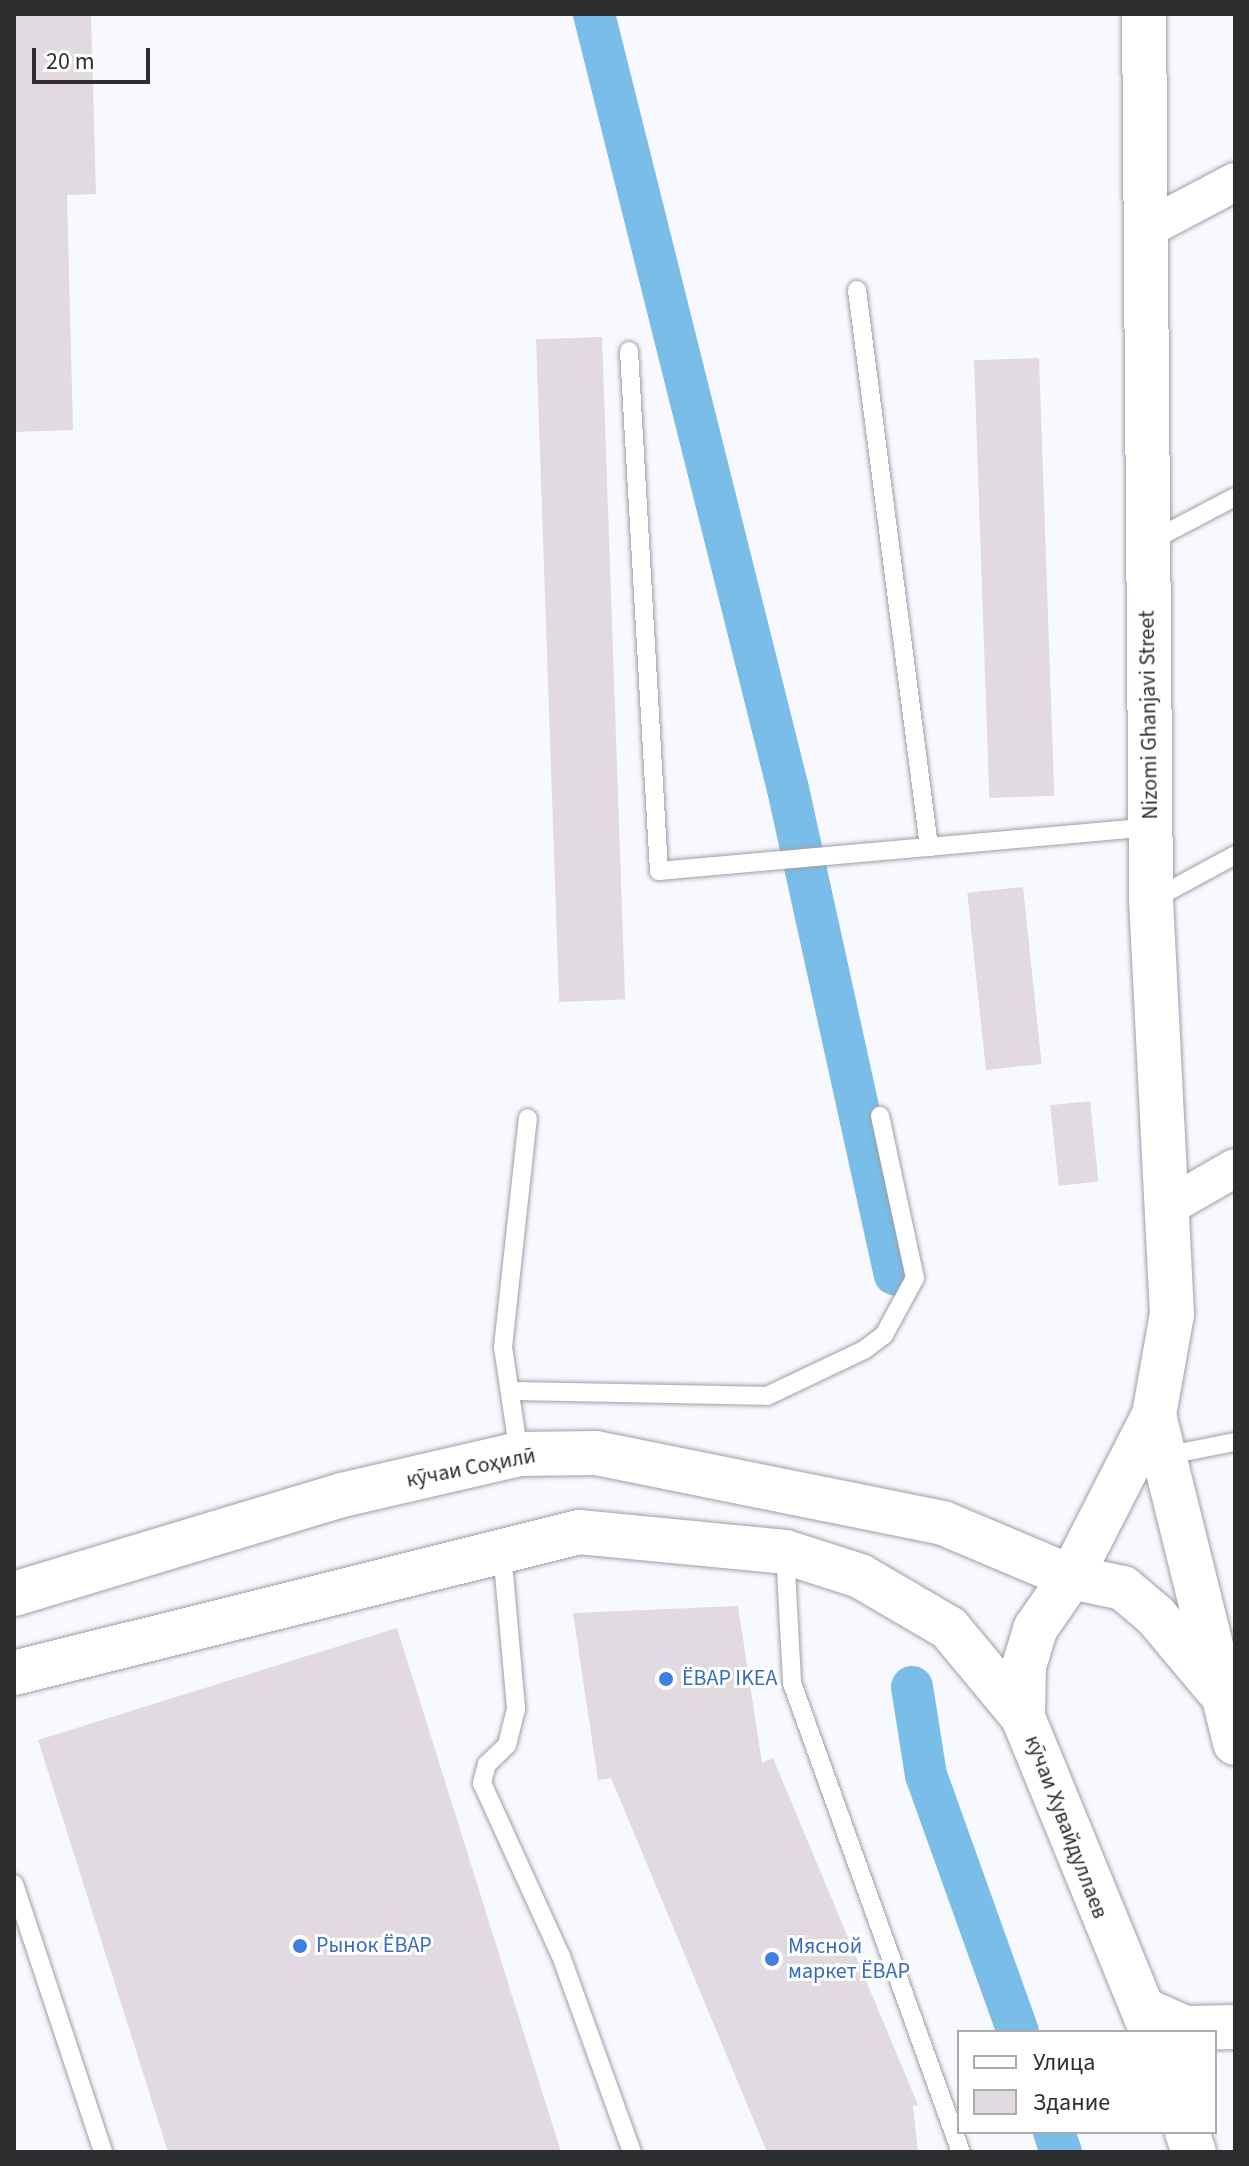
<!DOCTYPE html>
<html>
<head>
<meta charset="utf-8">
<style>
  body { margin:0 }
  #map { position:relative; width:1249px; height:2166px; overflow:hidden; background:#f7f9ff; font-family:"Source Sans 3",sans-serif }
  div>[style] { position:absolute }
  .canal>* { height:42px; margin:-21px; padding:0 21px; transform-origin:21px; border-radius:21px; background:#79bde8 }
  .building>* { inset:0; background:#e1dae0; transform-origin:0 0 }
  .roads { filter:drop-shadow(0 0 2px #9d9fa6) drop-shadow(0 0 2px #9d9fa6) }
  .lane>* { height:18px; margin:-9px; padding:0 9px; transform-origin:9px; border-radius:9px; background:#fff }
  .street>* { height:38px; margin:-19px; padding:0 19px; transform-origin:19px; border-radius:19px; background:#fff }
  .secondary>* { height:44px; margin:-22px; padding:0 22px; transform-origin:22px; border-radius:22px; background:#fff }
  .dots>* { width:22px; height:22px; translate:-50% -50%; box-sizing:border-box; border:4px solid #fff; border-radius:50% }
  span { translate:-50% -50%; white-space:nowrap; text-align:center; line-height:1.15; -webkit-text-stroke:6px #fff; paint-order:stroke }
  .street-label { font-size:22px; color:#2c2e30 }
  .shop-label { font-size:22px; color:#366cbe }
  .left { translate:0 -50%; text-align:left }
  .frame { position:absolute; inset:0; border:16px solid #2c2e30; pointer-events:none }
  .legend { position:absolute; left:957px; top:2030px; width:260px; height:104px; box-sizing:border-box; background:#fff; border:2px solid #ababac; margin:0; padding:10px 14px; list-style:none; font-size:24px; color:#2c2e30 }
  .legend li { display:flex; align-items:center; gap:16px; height:40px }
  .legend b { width:40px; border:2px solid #ababac }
  .scale { position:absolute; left:32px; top:48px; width:118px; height:36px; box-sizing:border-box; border:4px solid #2c2e30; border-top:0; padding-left:10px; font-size:24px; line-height:28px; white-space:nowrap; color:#2c2e30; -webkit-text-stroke:6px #fff; paint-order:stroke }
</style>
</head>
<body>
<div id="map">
  <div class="canal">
    <div style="left:594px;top:14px;width:799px;rotate:75.95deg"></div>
    <div style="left:788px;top:789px;width:497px;rotate:77.6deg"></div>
    <div style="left:912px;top:1687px;width:89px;rotate:81deg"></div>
    <div style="left:926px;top:1775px;width:273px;rotate:70.3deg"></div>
    <div style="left:1054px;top:2132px;width:21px;rotate:71deg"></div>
  </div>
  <div class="building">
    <div style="clip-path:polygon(14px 14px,91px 14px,96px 194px,67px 195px,73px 430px,14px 432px)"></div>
    <div style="left:602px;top:337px;width:663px;height:66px;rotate:88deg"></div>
    <div style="left:1039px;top:358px;width:438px;height:65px;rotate:88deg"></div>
    <div style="left:1023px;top:887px;width:178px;height:56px;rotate:84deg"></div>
    <div style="left:1090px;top:1101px;width:81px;height:40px;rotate:84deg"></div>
    <div style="clip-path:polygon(738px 1606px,762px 1763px,773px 1758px,918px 2105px,913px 2106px,918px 2152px,767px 2152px,611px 1778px,598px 1780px,573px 1613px)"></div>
    <div style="clip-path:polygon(397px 1628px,561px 2152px,168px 2152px,38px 1740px)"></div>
  </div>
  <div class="roads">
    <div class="lane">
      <div style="left:857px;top:290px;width:562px;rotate:82.63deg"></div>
      <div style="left:629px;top:351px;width:521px;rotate:86.7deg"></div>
      <div style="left:659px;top:871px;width:493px;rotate:-5.1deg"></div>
      <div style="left:1149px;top:542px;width:97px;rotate:-27.6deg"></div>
      <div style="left:1154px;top:899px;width:92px;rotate:-28.5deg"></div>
      <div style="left:510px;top:1391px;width:257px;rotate:1.1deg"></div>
      <div style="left:767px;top:1396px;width:107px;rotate:-25.4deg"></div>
      <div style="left:864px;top:1350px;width:25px;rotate:-37deg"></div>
      <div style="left:884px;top:1335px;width:65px;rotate:-61.5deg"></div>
      <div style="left:915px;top:1278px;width:166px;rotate:-102.2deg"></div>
      <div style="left:519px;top:1454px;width:108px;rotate:-98.5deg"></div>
      <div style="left:503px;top:1347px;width:230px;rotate:-83.8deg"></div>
      <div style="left:1164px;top:1456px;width:72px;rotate:-11.2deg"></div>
      <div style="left:502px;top:1551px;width:159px;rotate:84.9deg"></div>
      <div style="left:516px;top:1709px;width:37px;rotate:104deg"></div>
      <div style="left:507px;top:1745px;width:28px;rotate:136deg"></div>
      <div style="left:487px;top:1764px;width:20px;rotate:105deg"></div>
      <div style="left:482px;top:1783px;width:190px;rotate:65.5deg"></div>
      <div style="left:561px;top:1956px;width:208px;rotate:70.1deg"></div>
      <div style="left:785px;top:1552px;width:131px;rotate:86.9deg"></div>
      <div style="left:792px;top:1683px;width:499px;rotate:70.2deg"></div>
      <div style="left:14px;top:1884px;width:282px;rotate:71.6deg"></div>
    </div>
    <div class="street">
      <div style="left:1144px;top:230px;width:103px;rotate:-27.8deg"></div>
      <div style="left:1167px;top:1207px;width:78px;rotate:-29.8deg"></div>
    </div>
    <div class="secondary">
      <div style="left:1154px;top:1415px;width:338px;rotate:76.1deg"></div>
      <div style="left:14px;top:1594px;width:343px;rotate:-16.8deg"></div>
      <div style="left:342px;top:1495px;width:182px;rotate:-13deg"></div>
      <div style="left:519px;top:1454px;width:77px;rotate:-0.7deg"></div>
      <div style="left:596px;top:1453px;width:354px;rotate:11.4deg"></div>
      <div style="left:943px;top:1523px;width:139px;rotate:22.9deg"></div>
      <div style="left:1071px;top:1577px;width:182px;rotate:-62.9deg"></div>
      <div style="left:1154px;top:1415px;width:103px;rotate:-79.9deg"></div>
      <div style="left:1172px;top:1314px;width:415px;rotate:-92.9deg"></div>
      <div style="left:1151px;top:900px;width:886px;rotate:-90.45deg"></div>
      <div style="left:14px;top:1673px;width:582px;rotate:-14.01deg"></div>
      <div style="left:579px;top:1532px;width:207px;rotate:5.5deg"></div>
      <div style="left:785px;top:1552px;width:79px;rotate:17.7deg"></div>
      <div style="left:860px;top:1576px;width:103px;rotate:30.3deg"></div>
      <div style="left:949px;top:1628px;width:116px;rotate:50.3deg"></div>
      <div style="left:1145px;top:2010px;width:44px;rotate:24.2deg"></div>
      <div style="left:1185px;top:2028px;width:50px;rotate:-1.1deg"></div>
      <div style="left:1152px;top:2032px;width:340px;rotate:-112.3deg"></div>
      <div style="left:1023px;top:1717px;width:51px;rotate:-88.9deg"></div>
      <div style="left:1024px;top:1666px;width:39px;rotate:-73deg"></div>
      <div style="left:1035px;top:1629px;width:63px;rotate:-55.3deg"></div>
      <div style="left:1071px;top:1577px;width:53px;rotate:11.9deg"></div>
      <div style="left:1123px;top:1588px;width:43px;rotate:40.3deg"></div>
      <div style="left:1156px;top:1616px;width:95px;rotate:50.1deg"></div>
      <div style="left:1187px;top:2132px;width:21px;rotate:71deg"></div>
    </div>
  </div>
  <div class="dots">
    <div style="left:666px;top:1679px;background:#3f7fe0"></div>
    <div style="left:300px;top:1946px;background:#3f7fe0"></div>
    <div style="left:772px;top:1959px;background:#3f7fe0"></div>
  </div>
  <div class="street-label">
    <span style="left:1149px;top:715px;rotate:-91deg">Nizomi Ghanjavi Street</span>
    <span style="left:471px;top:1468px;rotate:-11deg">кӯчаи Соҳилӣ</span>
    <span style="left:1066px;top:1827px;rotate:69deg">кӯчаи Хувайдуллаев</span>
  </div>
  <div class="shop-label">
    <span class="left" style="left:682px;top:1679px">ЁВАР IKEA</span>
    <span class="left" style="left:316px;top:1946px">Рынок ЁВАР</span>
    <span class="left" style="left:788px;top:1959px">Мясной<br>маркет ЁВАР</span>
  </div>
  <div class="frame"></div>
  <ul class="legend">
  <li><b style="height:10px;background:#fff"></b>Улица</li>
  <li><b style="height:22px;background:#e1dae0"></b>Здание</li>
  </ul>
  <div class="scale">20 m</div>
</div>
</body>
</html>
